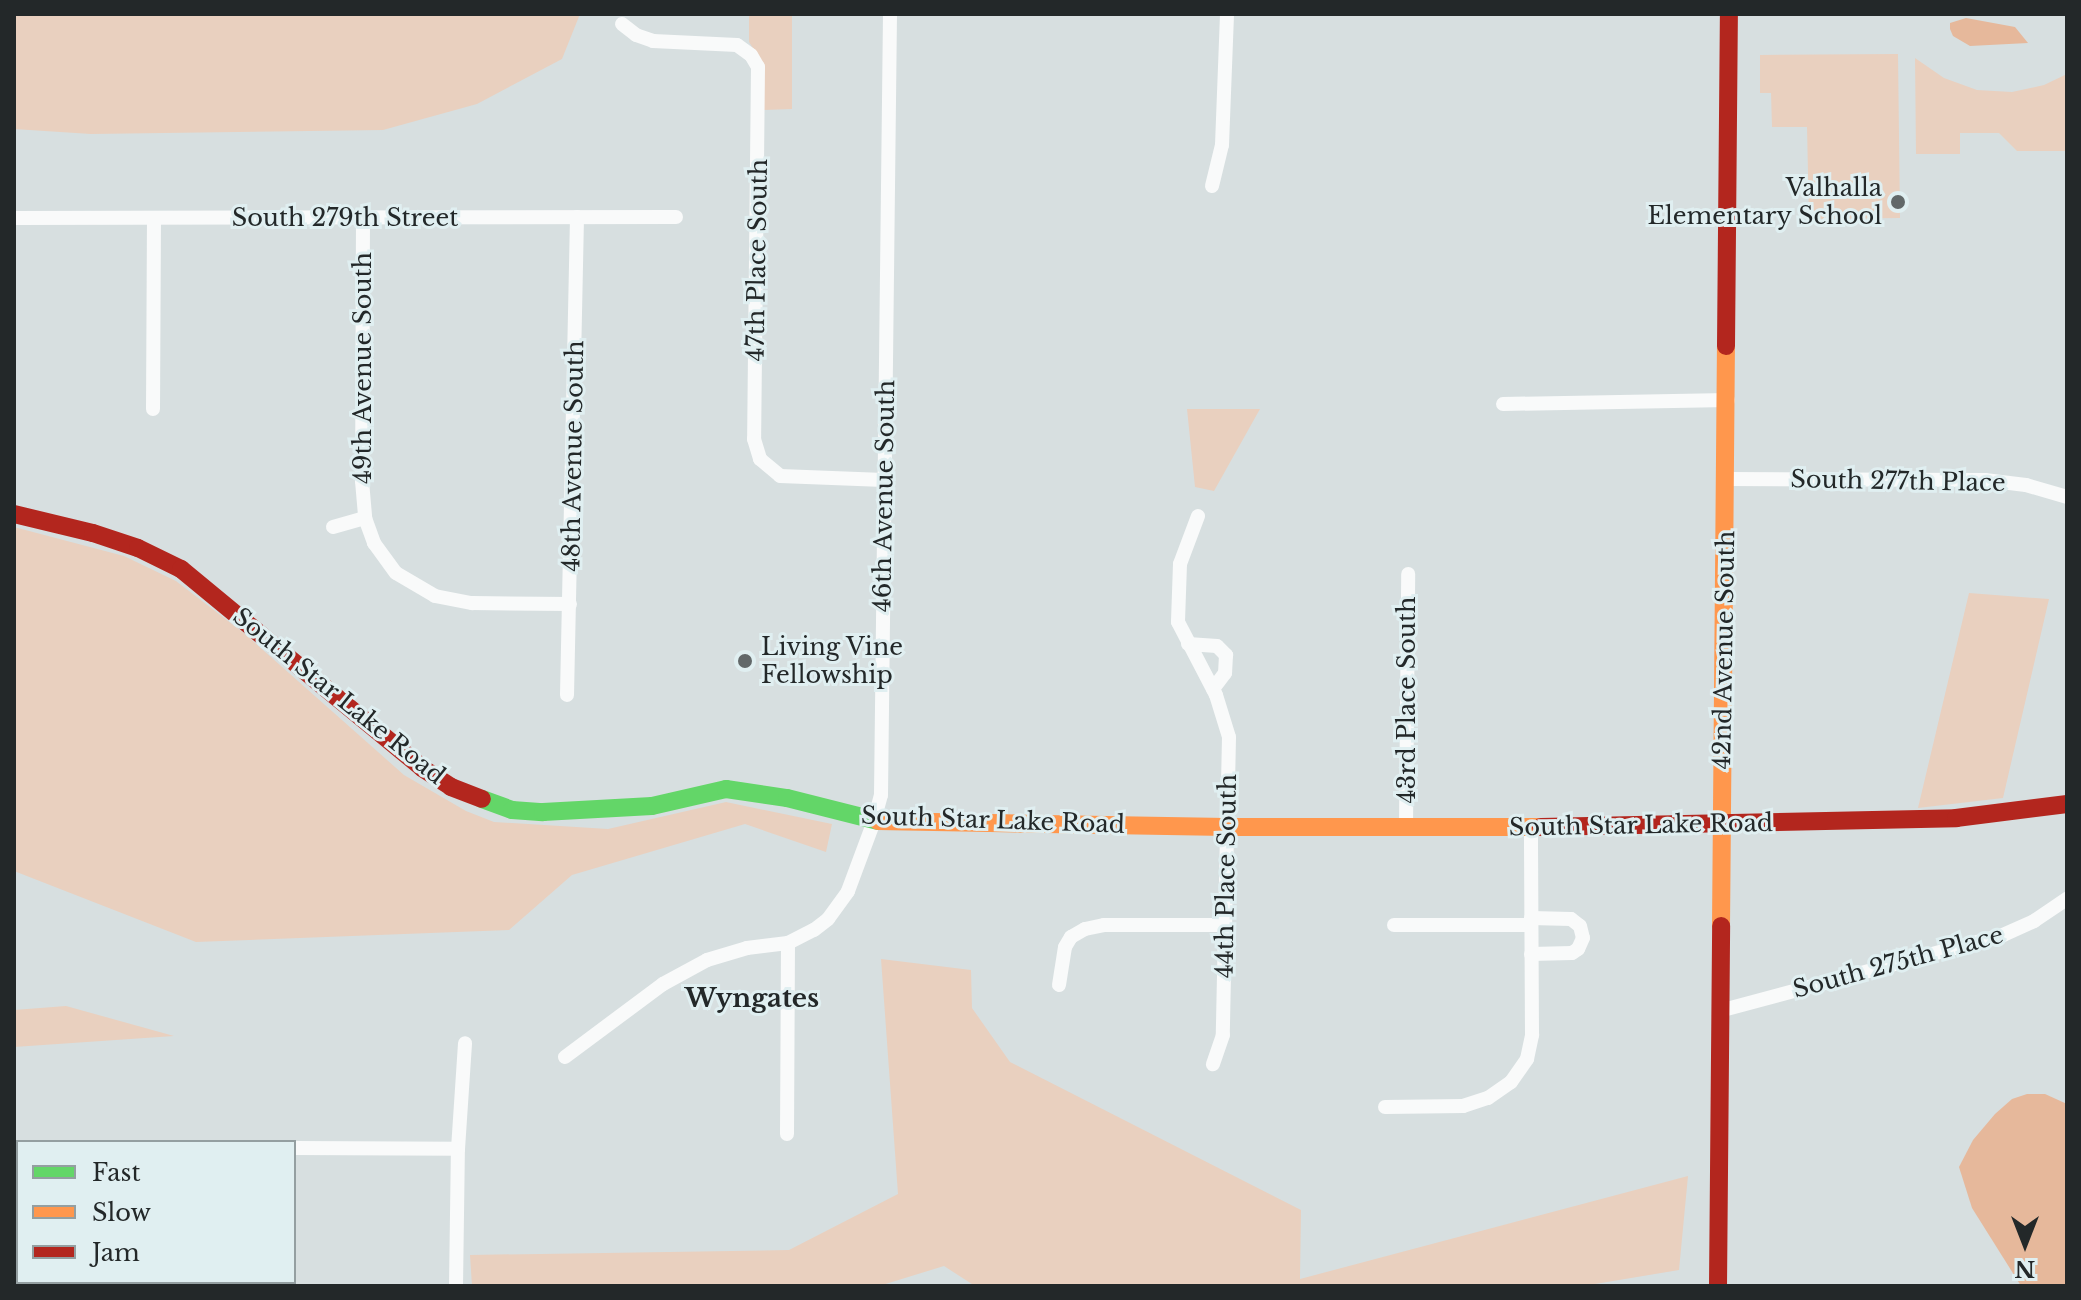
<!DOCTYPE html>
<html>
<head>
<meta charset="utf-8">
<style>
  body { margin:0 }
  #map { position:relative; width:2081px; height:1300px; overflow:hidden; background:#d7dfe0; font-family:"Libre Baskerville",serif }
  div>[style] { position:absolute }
  .green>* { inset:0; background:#e9d0bf }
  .water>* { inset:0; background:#e6b89b }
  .street>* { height:14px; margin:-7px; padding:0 7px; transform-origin:7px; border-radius:7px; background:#f9fafa }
  .fast>* { height:18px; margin:-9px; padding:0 9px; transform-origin:9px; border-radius:9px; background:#63d668 }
  .slow>* { height:18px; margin:-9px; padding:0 9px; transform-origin:9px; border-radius:9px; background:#ff974d }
  .jam>* { height:18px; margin:-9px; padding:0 9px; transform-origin:9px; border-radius:9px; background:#b3261e }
  .dots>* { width:22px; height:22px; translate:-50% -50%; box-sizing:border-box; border:4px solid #e0eff1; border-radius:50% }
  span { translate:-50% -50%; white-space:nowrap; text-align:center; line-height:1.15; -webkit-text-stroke:6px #e0eff1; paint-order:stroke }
  .poi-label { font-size:24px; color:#232829 }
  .right { translate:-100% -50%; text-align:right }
  .left { translate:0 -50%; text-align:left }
  .street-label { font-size:24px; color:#232829 }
  .neighbourhood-label { font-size:26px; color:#232829; font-weight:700 }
  .frame { position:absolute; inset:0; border:16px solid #232829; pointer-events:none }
  .legend { position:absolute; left:16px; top:1140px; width:280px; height:144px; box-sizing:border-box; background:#e0eff1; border:2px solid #949fa1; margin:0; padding:10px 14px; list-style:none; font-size:24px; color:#232829 }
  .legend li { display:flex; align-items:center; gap:16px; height:40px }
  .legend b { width:40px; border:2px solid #949fa1 }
  .north { position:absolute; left:1985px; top:1204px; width:80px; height:80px; -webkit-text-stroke:6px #e0eff1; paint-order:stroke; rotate:180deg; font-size:22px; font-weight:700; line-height:32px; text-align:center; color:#232829 }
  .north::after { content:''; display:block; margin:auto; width:28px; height:36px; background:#232829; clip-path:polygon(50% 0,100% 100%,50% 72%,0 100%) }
</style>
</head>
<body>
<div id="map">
  <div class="green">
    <div style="clip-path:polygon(14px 14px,580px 14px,562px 59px,477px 104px,383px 130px,91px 134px,14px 129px)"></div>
    <div style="clip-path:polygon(749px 14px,792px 14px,792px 109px,764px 110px,764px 65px,749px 42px)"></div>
    <div style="clip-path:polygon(1898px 54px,1900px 218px,1809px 219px,1807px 127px,1772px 127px,1771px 93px,1760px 93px,1760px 55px)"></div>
    <div style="clip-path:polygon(1915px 58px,1944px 78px,1977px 90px,2012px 92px,2044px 85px,2067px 74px,2067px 151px,2017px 151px,1999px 133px,1960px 133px,1960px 154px,1916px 154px)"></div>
    <div style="clip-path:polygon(1187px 409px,1260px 409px,1214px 491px,1195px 487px)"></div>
    <div style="clip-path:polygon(14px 527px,124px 556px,176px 581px,245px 634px,404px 775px,466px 811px,494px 822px,608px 829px,726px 802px,832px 824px,826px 852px,745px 824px,572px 875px,509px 930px,196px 942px,14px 871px)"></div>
    <div style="clip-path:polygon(1969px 593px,2049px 599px,2003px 798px,1918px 808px)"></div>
    <div style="clip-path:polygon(881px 959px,971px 970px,972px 1008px,1010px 1062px,1301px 1210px,1300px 1279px,1688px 1176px,1679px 1270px,1583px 1286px,975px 1286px,944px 1266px,879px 1286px,472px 1286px,470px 1255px,789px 1250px,898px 1194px)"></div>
    <div style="clip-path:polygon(66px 1006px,174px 1036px,14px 1047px,14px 1010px)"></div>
  </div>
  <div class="water">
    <div style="clip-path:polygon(1966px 18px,2015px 27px,2028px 43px,1970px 46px,1953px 36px,1950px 29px,1950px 23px)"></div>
    <div style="clip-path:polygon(2027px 1094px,2045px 1094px,2067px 1104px,2067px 1286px,2021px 1286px,1972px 1208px,1959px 1167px,1973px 1140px,1995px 1114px,2012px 1099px)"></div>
  </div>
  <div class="street">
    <div style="left:622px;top:24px;width:18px;rotate:38deg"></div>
    <div style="left:636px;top:35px;width:18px;rotate:19deg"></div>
    <div style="left:653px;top:41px;width:84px;rotate:2.7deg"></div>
    <div style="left:737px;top:45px;width:17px;rotate:36deg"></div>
    <div style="left:751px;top:55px;width:14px;rotate:60deg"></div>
    <div style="left:758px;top:67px;width:372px;rotate:90.6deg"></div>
    <div style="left:754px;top:439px;width:21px;rotate:73deg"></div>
    <div style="left:760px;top:459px;width:26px;rotate:40deg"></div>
    <div style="left:780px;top:476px;width:104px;rotate:2.2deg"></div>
    <div style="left:1212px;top:186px;width:42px;rotate:-76.3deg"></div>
    <div style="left:1222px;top:145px;width:131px;rotate:-87.8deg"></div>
    <div style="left:14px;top:218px;width:662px;rotate:-0.09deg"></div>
    <div style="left:363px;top:219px;width:262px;rotate:90.2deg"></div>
    <div style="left:362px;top:481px;width:37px;rotate:85deg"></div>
    <div style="left:365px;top:518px;width:27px;rotate:70deg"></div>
    <div style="left:374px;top:543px;width:37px;rotate:54deg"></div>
    <div style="left:396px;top:573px;width:45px;rotate:30.5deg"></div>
    <div style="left:435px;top:596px;width:38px;rotate:11deg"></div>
    <div style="left:472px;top:603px;width:98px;rotate:0.6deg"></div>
    <div style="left:1503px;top:404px;width:225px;rotate:-1deg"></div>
    <div style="left:153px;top:409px;width:190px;rotate:-89.7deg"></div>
    <div style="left:1727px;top:479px;width:258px;rotate:0.2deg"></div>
    <div style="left:1985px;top:480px;width:41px;rotate:7deg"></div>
    <div style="left:2026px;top:485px;width:43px;rotate:16.3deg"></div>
    <div style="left:1198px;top:516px;width:51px;rotate:110.6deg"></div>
    <div style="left:1180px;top:564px;width:58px;rotate:92deg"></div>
    <div style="left:1178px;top:622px;width:82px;rotate:62.5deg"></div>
    <div style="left:1216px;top:695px;width:44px;rotate:72.8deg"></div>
    <div style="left:1229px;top:737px;width:298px;rotate:91.2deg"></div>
    <div style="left:1223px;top:1035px;width:31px;rotate:109deg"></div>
    <div style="left:333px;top:527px;width:33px;rotate:-16deg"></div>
    <div style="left:1188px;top:644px;width:29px;rotate:4deg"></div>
    <div style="left:1217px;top:646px;width:13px;rotate:45deg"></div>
    <div style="left:1226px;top:655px;width:18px;rotate:93deg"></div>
    <div style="left:1225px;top:673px;width:20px;rotate:127deg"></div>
    <div style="left:567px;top:695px;width:478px;rotate:-88.8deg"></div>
    <div style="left:1406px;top:826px;width:252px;rotate:-89.5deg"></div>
    <div style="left:1531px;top:918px;width:40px;rotate:1.4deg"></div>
    <div style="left:1571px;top:919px;width:11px;rotate:38deg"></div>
    <div style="left:1580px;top:926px;width:12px;rotate:76deg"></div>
    <div style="left:1583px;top:938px;width:12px;rotate:114deg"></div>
    <div style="left:1578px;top:949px;width:7px;rotate:146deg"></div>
    <div style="left:1572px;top:953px;width:41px;rotate:178.6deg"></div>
    <div style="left:1394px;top:925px;width:137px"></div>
    <div style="left:1059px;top:985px;width:38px;rotate:-81deg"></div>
    <div style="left:1065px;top:947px;width:12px;rotate:-59deg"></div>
    <div style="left:1071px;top:937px;width:16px;rotate:-30deg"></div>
    <div style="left:1085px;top:929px;width:19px;rotate:-12deg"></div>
    <div style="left:1104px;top:925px;width:120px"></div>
    <div style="left:1723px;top:1010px;width:290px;rotate:-15deg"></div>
    <div style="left:2003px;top:935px;width:34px;rotate:-24deg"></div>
    <div style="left:2034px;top:921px;width:40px;rotate:-34deg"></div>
    <div style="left:565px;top:1057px;width:122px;rotate:-36.7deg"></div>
    <div style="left:663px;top:984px;width:50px;rotate:-28.6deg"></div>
    <div style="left:707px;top:960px;width:42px;rotate:-16.7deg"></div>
    <div style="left:747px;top:948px;width:41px;rotate:-7deg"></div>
    <div style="left:788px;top:943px;width:29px;rotate:-27deg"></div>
    <div style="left:814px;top:930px;width:18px;rotate:-38deg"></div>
    <div style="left:828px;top:919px;width:34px;rotate:-54deg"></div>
    <div style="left:848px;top:891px;width:75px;rotate:-69.6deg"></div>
    <div style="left:874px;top:821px;width:27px;rotate:-75deg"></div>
    <div style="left:881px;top:795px;width:781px;rotate:-89.34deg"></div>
    <div style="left:1385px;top:1107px;width:78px;rotate:-0.7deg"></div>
    <div style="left:1463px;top:1106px;width:26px;rotate:-18deg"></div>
    <div style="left:1488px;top:1098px;width:28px;rotate:-35deg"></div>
    <div style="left:1511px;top:1082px;width:28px;rotate:-55deg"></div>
    <div style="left:1527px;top:1059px;width:25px;rotate:-78deg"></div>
    <div style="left:1532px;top:1035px;width:208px;rotate:-90.3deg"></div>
    <div style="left:787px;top:1134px;width:191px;rotate:-89.7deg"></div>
    <div style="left:294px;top:1148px;width:164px;rotate:0.3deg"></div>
    <div style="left:456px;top:1286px;width:137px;rotate:-89.2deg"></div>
    <div style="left:458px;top:1149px;width:106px;rotate:-86.2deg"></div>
  </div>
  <div class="fast">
    <div style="left:482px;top:799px;width:32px;rotate:20deg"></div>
    <div style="left:512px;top:810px;width:31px;rotate:4deg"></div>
    <div style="left:543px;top:812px;width:109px;rotate:-3.2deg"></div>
    <div style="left:652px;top:806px;width:76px;rotate:-12.9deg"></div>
    <div style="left:726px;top:789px;width:62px;rotate:8.4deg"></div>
    <div style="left:787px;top:798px;width:94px;rotate:14.2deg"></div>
  </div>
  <div class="slow">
    <div style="left:878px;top:821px;width:349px;rotate:1deg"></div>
    <div style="left:1227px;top:827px;width:314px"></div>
    <div style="left:1721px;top:926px;width:580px;rotate:-89.51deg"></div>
  </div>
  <div class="jam">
    <div style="left:1726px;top:346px;width:332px;rotate:-89.5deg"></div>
    <div style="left:14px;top:514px;width:81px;rotate:13.5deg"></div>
    <div style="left:93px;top:533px;width:47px;rotate:18.4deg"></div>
    <div style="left:138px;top:548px;width:48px;rotate:26deg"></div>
    <div style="left:181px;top:569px;width:313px;rotate:39.5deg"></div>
    <div style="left:422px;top:768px;width:35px;rotate:33deg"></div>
    <div style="left:451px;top:787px;width:33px;rotate:21deg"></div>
    <div style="left:1541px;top:827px;width:415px;rotate:-1.2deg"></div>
    <div style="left:1956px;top:818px;width:112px;rotate:-7.2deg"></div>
    <div style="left:1718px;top:1286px;width:360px;rotate:-89.5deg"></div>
  </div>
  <div class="dots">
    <div style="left:1898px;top:202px;background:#626869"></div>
    <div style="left:745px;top:661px;background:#626869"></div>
  </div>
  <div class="poi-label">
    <span class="right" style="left:1882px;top:202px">Valhalla<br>Elementary School</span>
    <span class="left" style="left:761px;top:661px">Living Vine<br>Fellowship</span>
  </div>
  <div class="street-label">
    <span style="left:345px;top:218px">South 279th Street</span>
    <span style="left:757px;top:260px;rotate:-89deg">47th Place South</span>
    <span style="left:363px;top:368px;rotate:-90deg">49th Avenue South</span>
    <span style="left:573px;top:456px;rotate:-89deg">48th Avenue South</span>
    <span style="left:1898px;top:481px;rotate:1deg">South 277th Place</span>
    <span style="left:884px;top:496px;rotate:-89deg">46th Avenue South</span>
    <span style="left:1724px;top:650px;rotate:-89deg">42nd Avenue South</span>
    <span style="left:339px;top:696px;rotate:39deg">South Star Lake Road</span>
    <span style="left:1407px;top:700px;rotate:-90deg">43rd Place South</span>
    <span style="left:993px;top:820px;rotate:2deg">South Star Lake Road</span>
    <span style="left:1641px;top:825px;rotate:-1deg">South Star Lake Road</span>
    <span style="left:1226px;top:876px;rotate:-89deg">44th Place South</span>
    <span style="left:1898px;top:962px;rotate:-15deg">South 275th Place</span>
  </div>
  <div class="neighbourhood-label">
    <span style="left:752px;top:999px">Wyngates</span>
  </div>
  <div class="frame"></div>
  <ul class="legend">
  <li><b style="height:10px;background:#63d668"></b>Fast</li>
  <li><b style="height:10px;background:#ff974d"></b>Slow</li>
  <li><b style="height:10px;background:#b3261e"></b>Jam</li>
  </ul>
  <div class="north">N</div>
</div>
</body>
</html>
